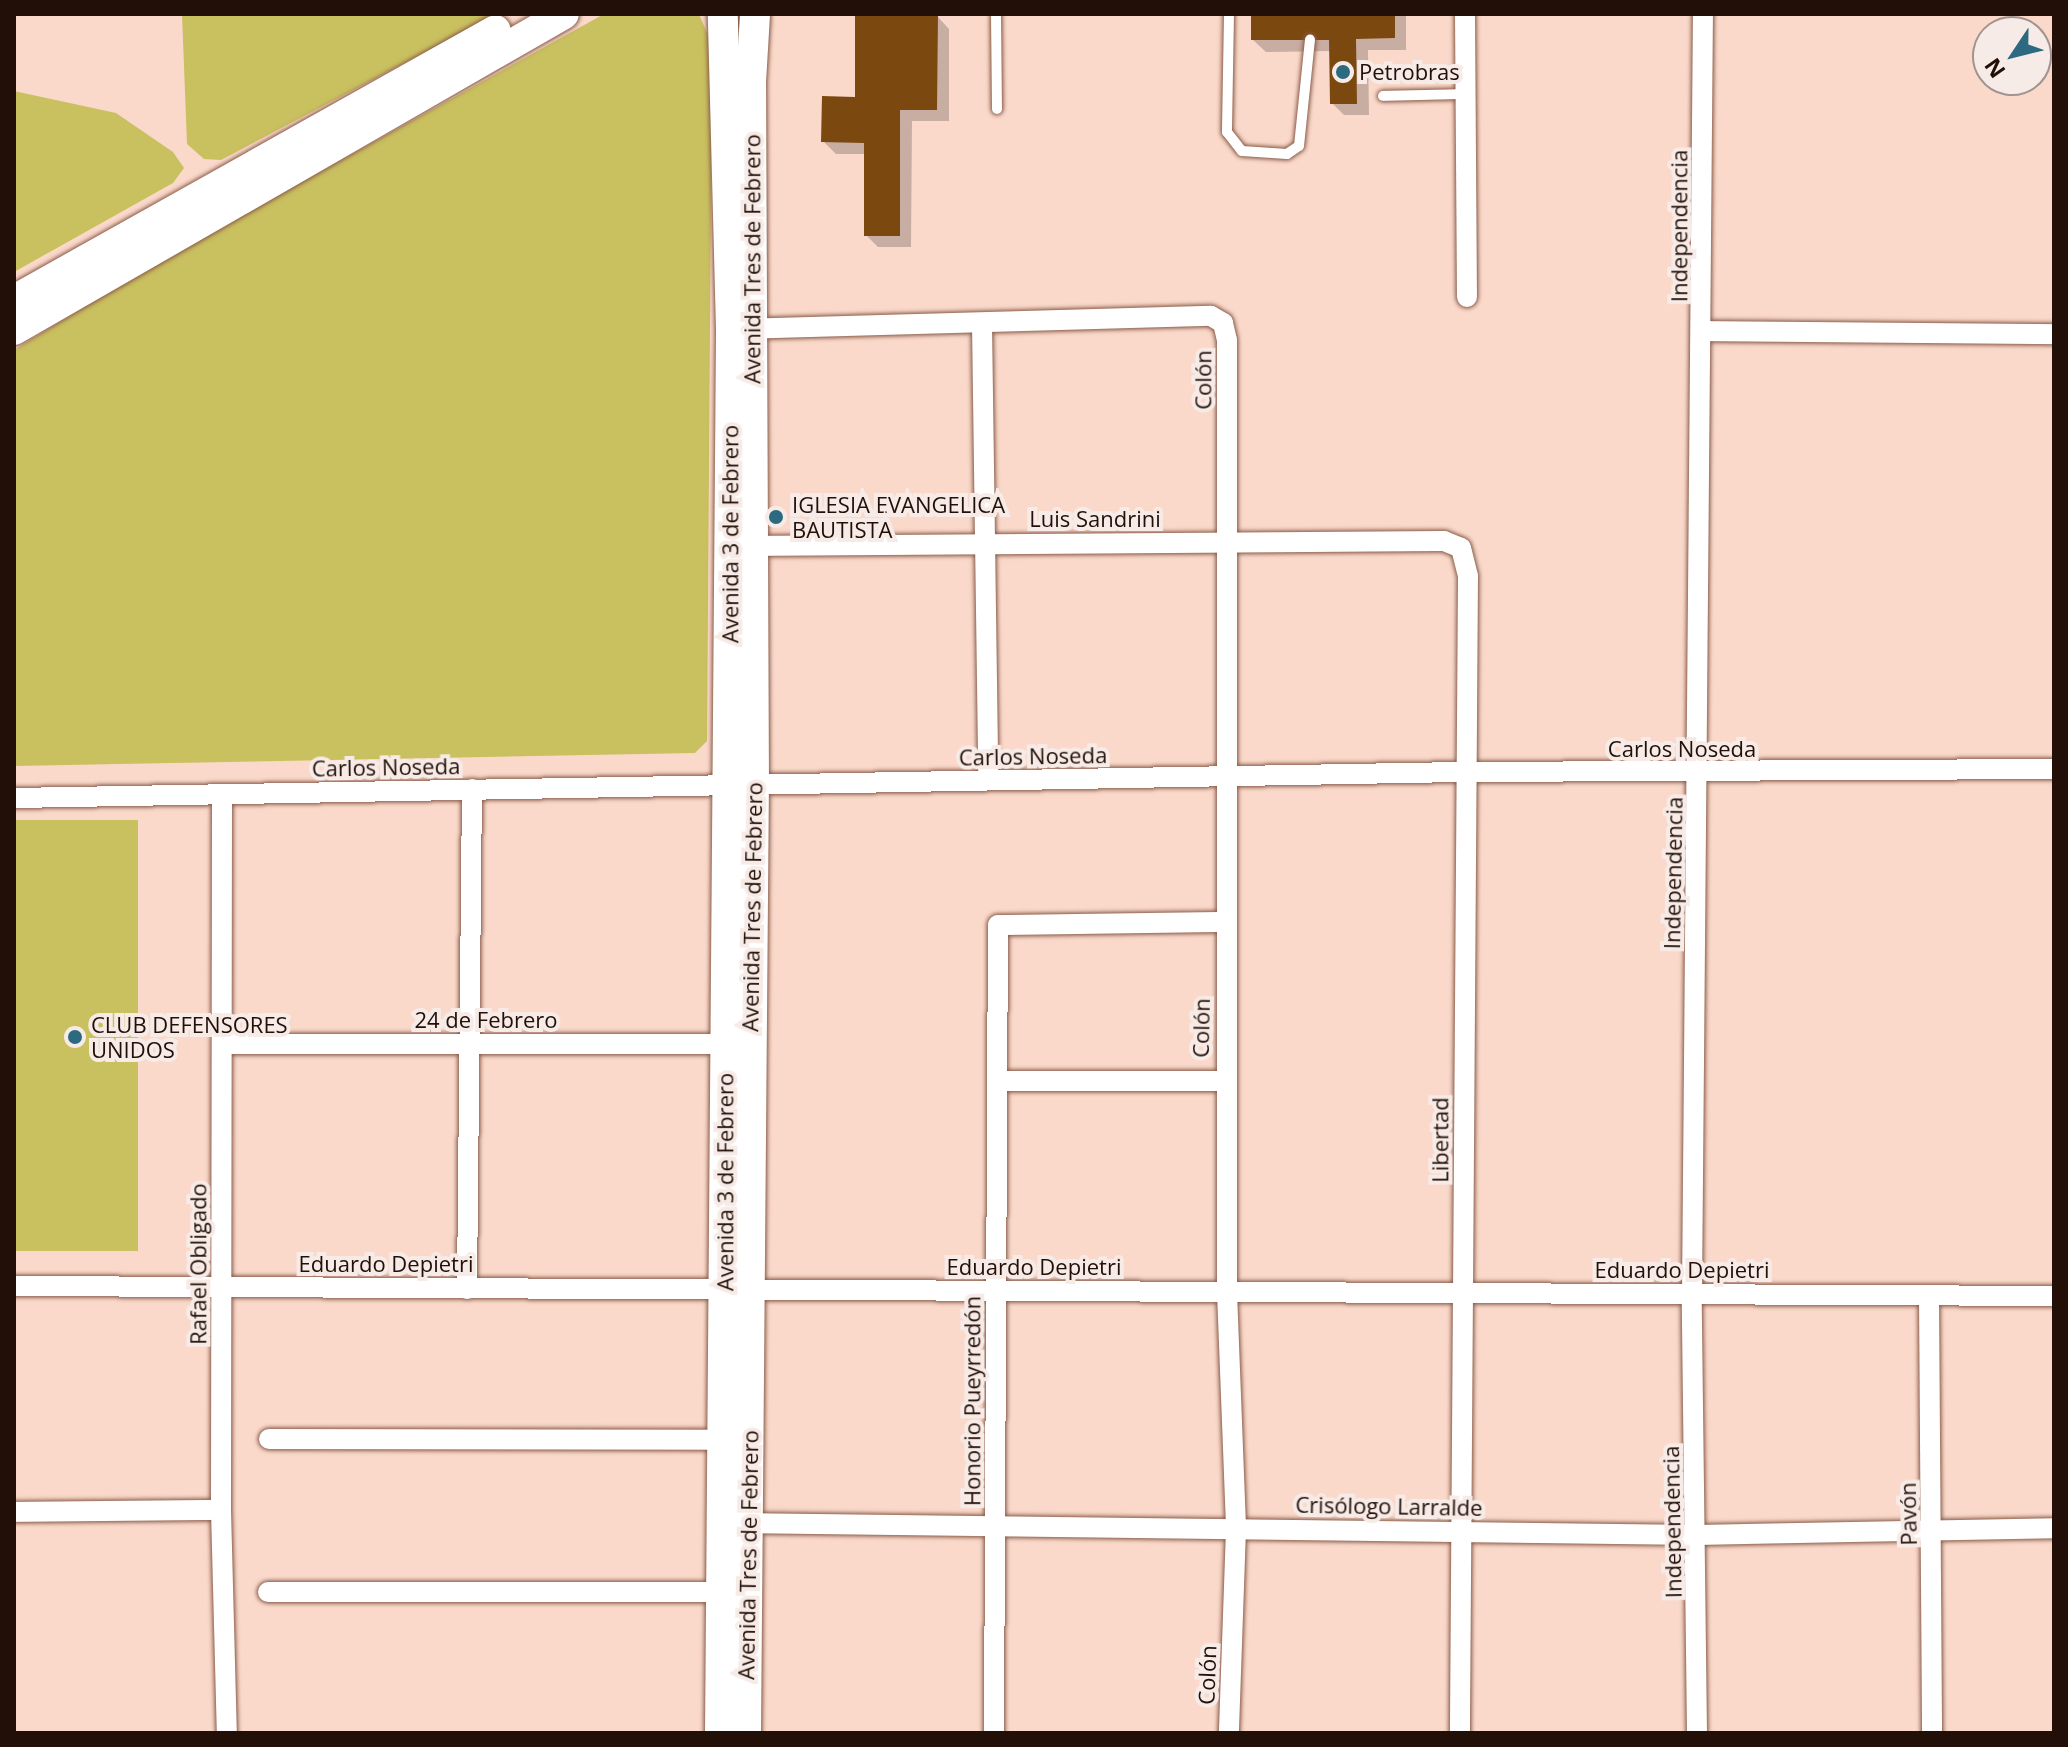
<!DOCTYPE html>
<html>
<head>
<meta charset="utf-8">
<style>
  body { margin:0 }
  #map { position:relative; width:2068px; height:1747px; overflow:hidden; background:#fad9cb; font-family:"Open Sans",sans-serif }
  div>[style] { position:absolute }
  .green>* { inset:0; background:#c9c060; transform-origin:0 0 }
  .shadow>* { inset:0; background:#0003 }
  .building>* { inset:0; background:#7b4910 }
  .roads { filter:drop-shadow(0 0 2px #8a5b47) drop-shadow(0 0 2px #8a5b47) }
  .lane>* { height:10px; margin:-5px; padding:0 5px; transform-origin:5px; border-radius:5px; background:#fff }
  .street>* { height:20px; margin:-10px; padding:0 10px; transform-origin:10px; border-radius:10px; background:#fff }
  .secondary>* { height:30px; margin:-15px; padding:0 15px; transform-origin:15px; border-radius:15px; background:#fff }
  .dots>* { width:22px; height:22px; translate:-50% -50%; box-sizing:border-box; border:4px solid #f7ebe7; border-radius:50% }
  span { translate:-50% -50%; white-space:nowrap; text-align:center; line-height:1.15; -webkit-text-stroke:8px #f7ebe7; paint-order:stroke }
  .poi-label { font-size:22px; color:#221008 }
  .left { translate:0 -50%; text-align:left }
  .street-label { font-size:22px; color:#221008 }
  .frame { position:absolute; inset:0; border:16px solid #221008; pointer-events:none }
  .north { position:absolute; left:1972px; top:16px; width:80px; height:80px; box-sizing:border-box; background:#f7ebe7; border:2px solid #a2938e; border-radius:50%; rotate:235deg; font-size:22px; font-weight:700; line-height:32px; text-align:center; color:#221008 }
  .north::after { content:''; display:block; margin:auto; width:28px; height:36px; background:#2b6a80; clip-path:polygon(50% 0,100% 100%,50% 72%,0 100%) }
</style>
</head>
<body>
<div id="map">
  <div class="green">
    <div style="clip-path:polygon(182px 14px,497px 14px,221px 160px,204px 159px,187px 144px)"></div>
    <div style="clip-path:polygon(604px 14px,699px 14px,712px 45px,707px 741px,695px 753px,14px 766px,14px 350px,156px 263px)"></div>
    <div style="clip-path:polygon(14px 91px,116px 113px,173px 152px,184px 168px,173px 183px,14px 272px)"></div>
    <div style="left:138px;top:820px;width:431px;height:124px;rotate:90deg"></div>
  </div>
  <div class="shadow">
    <div style="clip-path:polygon(1253px 14px,1406px 14px,1406px 50px,1368px 50px,1369px 115px,1344px 115px,1332px 103px,1331px 51px,1266px 52px,1253px 40px)"></div>
    <div style="clip-path:polygon(937px 16px,949px 29px,949px 121px,912px 121px,911px 247px,878px 247px,866px 235px,866px 154px,836px 154px,823px 141px)"></div>
  </div>
  <div class="building">
    <div style="clip-path:polygon(855px 14px,938px 14px,937px 110px,900px 110px,900px 236px,864px 236px,864px 143px,821px 142px,822px 96px,855px 97px)"></div>
    <div style="clip-path:polygon(1251px 14px,1395px 14px,1395px 38px,1356px 39px,1357px 104px,1330px 104px,1329px 40px,1251px 40px)"></div>
  </div>
  <div class="roads">
    <div class="lane">
      <div style="left:996px;top:14px;width:95px;rotate:89.4deg"></div>
      <div style="left:1229px;top:14px;width:118px;rotate:91deg"></div>
      <div style="left:1227px;top:132px;width:24px;rotate:52deg"></div>
      <div style="left:1242px;top:151px;width:45px;rotate:3.8deg"></div>
      <div style="left:1287px;top:154px;width:14px;rotate:-34deg"></div>
      <div style="left:1299px;top:146px;width:107px;rotate:-84.1deg"></div>
      <div style="left:1383px;top:96px;width:82px;rotate:-1.4deg"></div>
    </div>
    <div class="street">
      <div style="left:1465px;top:14px;width:283px;rotate:89.6deg"></div>
      <div style="left:982px;top:324px;width:456px;rotate:89.2deg"></div>
      <div style="left:739px;top:329px;width:472px;rotate:-1.6deg"></div>
      <div style="left:1211px;top:316px;width:14px;rotate:30deg"></div>
      <div style="left:1223px;top:323px;width:17px;rotate:77deg"></div>
      <div style="left:1227px;top:340px;width:952px;rotate:90deg"></div>
      <div style="left:1227px;top:1292px;width:237px;rotate:87.8deg"></div>
      <div style="left:1236px;top:1529px;width:204px;rotate:92deg"></div>
      <div style="left:1703px;top:331px;width:351px;rotate:0.5deg"></div>
      <div style="left:741px;top:546px;width:703px;rotate:-0.41deg"></div>
      <div style="left:1444px;top:541px;width:18px;rotate:22deg"></div>
      <div style="left:1461px;top:548px;width:29px;rotate:76deg"></div>
      <div style="left:1468px;top:576px;width:1157px;rotate:90.4deg"></div>
      <div style="left:222px;top:795px;width:715px;rotate:90.08deg"></div>
      <div style="left:221px;top:1510px;width:223px;rotate:88.5deg"></div>
      <div style="left:14px;top:798px;width:1451px;rotate:-1.03deg"></div>
      <div style="left:1465px;top:772px;width:589px;rotate:-0.29deg"></div>
      <div style="left:222px;top:1044px;width:516px"></div>
      <div style="left:998px;top:1081px;width:226px"></div>
      <div style="left:14px;top:1286px;width:2040px;rotate:0.28deg"></div>
      <div style="left:467px;top:1289px;width:500px;rotate:-89.43deg"></div>
      <div style="left:1929px;top:1295px;width:438px;rotate:89.6deg"></div>
      <div style="left:269px;top:1439px;width:454px;rotate:0.1deg"></div>
      <div style="left:14px;top:1512px;width:207px;rotate:-0.6deg"></div>
      <div style="left:735px;top:1523px;width:962px;rotate:0.71deg"></div>
      <div style="left:1697px;top:1535px;width:357px;rotate:-1.1deg"></div>
      <div style="left:268px;top:1592px;width:455px"></div>
      <div style="left:994px;top:1733px;width:808px;rotate:-89.72deg"></div>
      <div style="left:998px;top:925px;width:228px;rotate:-0.8deg"></div>
      <div style="left:1697px;top:1733px;width:439px;rotate:-90.7deg"></div>
      <div style="left:1692px;top:1294px;width:1280px;rotate:-89.51deg"></div>
    </div>
    <div class="secondary">
      <div style="left:14px;top:300px;width:552px;rotate:-29.26deg"></div>
      <div style="left:14px;top:330px;width:634px;rotate:-29.88deg"></div>
      <div style="left:720px;top:1733px;width:1404px;rotate:-89.55deg"></div>
      <div style="left:731px;top:329px;width:315px;rotate:-91.5deg"></div>
      <div style="left:746px;top:1733px;width:947px;rotate:-89.52deg"></div>
      <div style="left:754px;top:786px;width:704px;rotate:-90.24deg"></div>
      <div style="left:751px;top:82px;width:68px;rotate:-86.6deg"></div>
    </div>
  </div>
  <div class="dots">
    <div style="left:1343px;top:72px;background:#2b6a80"></div>
    <div style="left:776px;top:517px;background:#2b6a80"></div>
    <div style="left:75px;top:1037px;background:#2b6a80"></div>
  </div>
  <div class="poi-label">
    <span class="left" style="left:1359px;top:72px">Petrobras</span>
    <span class="left" style="left:792px;top:517px">IGLESIA EVANGELICA<br>BAUTISTA</span>
    <span class="left" style="left:91px;top:1037px">CLUB DEFENSORES<br>UNIDOS</span>
  </div>
  <div class="street-label">
    <span style="left:1679px;top:226px;rotate:-90deg">Independencia</span>
    <span style="left:752px;top:259px;rotate:-90deg">Avenida Tres de Febrero</span>
    <span style="left:1203px;top:380px;rotate:-90deg">Colón</span>
    <span style="left:1095px;top:519px">Luis Sandrini</span>
    <span style="left:730px;top:534px;rotate:-90deg">Avenida 3 de Febrero</span>
    <span style="left:1682px;top:749px">Carlos Noseda</span>
    <span style="left:1033px;top:756px;rotate:-1deg">Carlos Noseda</span>
    <span style="left:386px;top:767px;rotate:-1deg">Carlos Noseda</span>
    <span style="left:1673px;top:873px;rotate:-89deg">Independencia</span>
    <span style="left:752px;top:907px;rotate:-89deg">Avenida Tres de Febrero</span>
    <span style="left:486px;top:1020px">24 de Febrero</span>
    <span style="left:1201px;top:1028px;rotate:-89deg">Colón</span>
    <span style="left:1440px;top:1140px;rotate:-90deg">Libertad</span>
    <span style="left:725px;top:1182px;rotate:-90deg">Avenida 3 de Febrero</span>
    <span style="left:198px;top:1264px;rotate:-90deg">Rafael Obligado</span>
    <span style="left:386px;top:1264px">Eduardo Depietri</span>
    <span style="left:1034px;top:1267px">Eduardo Depietri</span>
    <span style="left:1682px;top:1270px">Eduardo Depietri</span>
    <span style="left:972px;top:1401px;rotate:-90deg">Honorio Pueyrredón</span>
    <span style="left:1389px;top:1506px;rotate:1deg">Crisólogo Larralde</span>
    <span style="left:1908px;top:1514px;rotate:-91deg">Pavón</span>
    <span style="left:1672px;top:1522px;rotate:-91deg">Independencia</span>
    <span style="left:748px;top:1555px;rotate:-89deg">Avenida Tres de Febrero</span>
    <span style="left:1207px;top:1675px;rotate:-88deg">Colón</span>
  </div>
  <div class="frame"></div>
  <div class="north">N</div>
</div>
</body>
</html>
